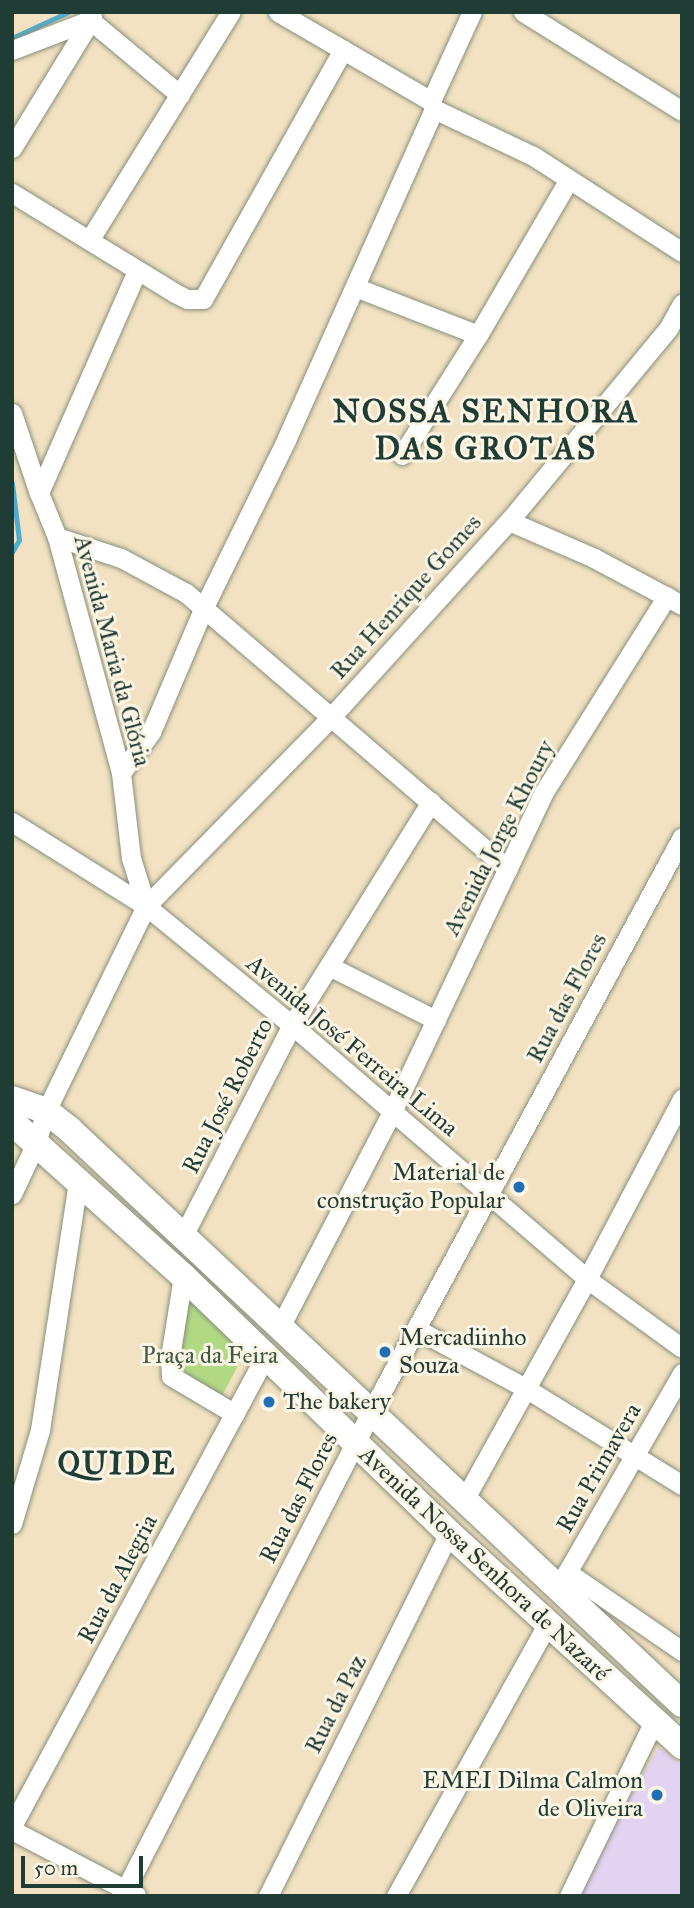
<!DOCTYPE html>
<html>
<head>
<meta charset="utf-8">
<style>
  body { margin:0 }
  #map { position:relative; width:694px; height:1908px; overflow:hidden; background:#f2e1c2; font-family:"IM FELL Great Primer",serif }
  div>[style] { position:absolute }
  .built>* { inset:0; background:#e3d3f2 }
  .green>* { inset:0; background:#b1d984 }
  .stream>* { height:5px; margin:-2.5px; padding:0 2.5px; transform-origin:2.5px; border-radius:2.5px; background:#4fadce }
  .roads { filter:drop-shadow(0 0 2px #888f7b) drop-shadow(0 0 2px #888f7b) }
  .street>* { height:19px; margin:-9.5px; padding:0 9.5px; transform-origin:9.5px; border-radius:9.5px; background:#fff }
  .secondary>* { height:26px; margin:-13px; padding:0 13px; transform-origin:13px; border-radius:13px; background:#fff }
  .dots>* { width:19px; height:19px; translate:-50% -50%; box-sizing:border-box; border:4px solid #fcf5e5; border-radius:50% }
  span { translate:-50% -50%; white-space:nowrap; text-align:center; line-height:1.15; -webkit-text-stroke:6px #fcf5e5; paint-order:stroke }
  .street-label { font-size:24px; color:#1f3d34 }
  .poi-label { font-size:24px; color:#1f3d34 }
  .right { translate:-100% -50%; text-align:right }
  .left { translate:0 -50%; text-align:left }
  .park-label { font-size:24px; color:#3c5c44 }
  .district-label { font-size:32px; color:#1f3d34; font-weight:700; letter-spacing:2px }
  .frame { position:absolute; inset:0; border:14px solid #1f3d34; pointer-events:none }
  .scale { position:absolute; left:21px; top:1856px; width:122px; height:32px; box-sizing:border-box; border:4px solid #1f3d34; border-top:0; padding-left:9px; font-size:21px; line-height:24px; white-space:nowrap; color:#1f3d34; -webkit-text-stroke:5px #fcf5e5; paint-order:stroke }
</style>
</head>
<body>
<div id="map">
  <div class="built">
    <div style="clip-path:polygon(659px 1747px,682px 1765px,682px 1896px,580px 1896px,614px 1825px)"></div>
  </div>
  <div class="green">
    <div style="clip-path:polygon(188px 1297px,246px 1350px,222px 1396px,179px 1369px)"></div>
  </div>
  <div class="stream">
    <div style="left:681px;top:12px;width:1px;rotate:45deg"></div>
    <div style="left:12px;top:38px;width:62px;rotate:-24.9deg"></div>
    <div style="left:12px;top:483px;width:57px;rotate:83deg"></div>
    <div style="left:19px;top:540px;width:14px;rotate:120deg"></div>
  </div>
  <div class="roads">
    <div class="street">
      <div style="left:278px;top:12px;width:177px;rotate:30.2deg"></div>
      <div style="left:523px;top:12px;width:187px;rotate:31.9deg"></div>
      <div style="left:12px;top:50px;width:84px;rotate:-21deg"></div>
      <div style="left:90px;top:20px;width:117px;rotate:39.8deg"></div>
      <div style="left:434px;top:109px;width:110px;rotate:25.4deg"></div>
      <div style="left:533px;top:156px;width:177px;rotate:32.8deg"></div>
      <div style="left:12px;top:148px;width:153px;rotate:-58.4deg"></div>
      <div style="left:12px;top:193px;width:191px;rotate:31.5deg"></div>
      <div style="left:175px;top:293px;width:13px;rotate:27deg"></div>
      <div style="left:187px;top:299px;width:16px"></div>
      <div style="left:203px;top:299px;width:286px;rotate:-60.7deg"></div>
      <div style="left:90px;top:239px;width:267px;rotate:-58.2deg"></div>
      <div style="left:355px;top:287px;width:132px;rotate:21.3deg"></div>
      <div style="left:12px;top:413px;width:84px;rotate:71.4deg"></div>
      <div style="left:39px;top:493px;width:48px;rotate:67.8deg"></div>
      <div style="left:57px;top:537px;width:245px;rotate:74.8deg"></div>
      <div style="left:121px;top:773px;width:86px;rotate:83.3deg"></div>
      <div style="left:131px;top:858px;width:50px;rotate:72.6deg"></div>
      <div style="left:402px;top:455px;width:142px;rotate:-57.7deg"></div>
      <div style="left:478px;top:335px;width:178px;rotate:-59.7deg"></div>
      <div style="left:39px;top:493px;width:243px;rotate:-66.2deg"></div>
      <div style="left:509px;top:521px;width:93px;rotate:23.5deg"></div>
      <div style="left:594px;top:558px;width:100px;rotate:28.1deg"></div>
      <div style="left:57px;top:537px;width:67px;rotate:18.2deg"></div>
      <div style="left:121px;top:558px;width:74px;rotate:28.3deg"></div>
      <div style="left:186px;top:593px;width:424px;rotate:40.6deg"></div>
      <div style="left:121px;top:773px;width:51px;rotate:-53.8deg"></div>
      <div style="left:151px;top:732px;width:136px;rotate:-67deg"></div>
      <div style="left:204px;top:607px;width:186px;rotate:-63.8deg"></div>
      <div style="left:286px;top:440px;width:363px;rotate:-65.9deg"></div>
      <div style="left:434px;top:109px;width:9px;rotate:-111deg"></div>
      <div style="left:431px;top:101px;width:98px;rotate:-65.3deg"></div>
      <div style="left:12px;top:822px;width:158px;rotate:32.1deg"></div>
      <div style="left:146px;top:906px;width:188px;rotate:39.2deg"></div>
      <div style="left:292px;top:1025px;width:389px;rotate:40.7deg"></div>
      <div style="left:587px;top:1279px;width:117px;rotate:36deg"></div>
      <div style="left:329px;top:966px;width:120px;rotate:26.8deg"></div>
      <div style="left:12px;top:1194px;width:56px;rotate:-64.8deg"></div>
      <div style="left:36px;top:1143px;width:34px;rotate:-73deg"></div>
      <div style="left:46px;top:1111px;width:228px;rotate:-64deg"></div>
      <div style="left:146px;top:906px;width:264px;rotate:-45.6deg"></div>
      <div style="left:331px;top:717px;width:265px;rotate:-47.8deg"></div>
      <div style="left:509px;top:521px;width:249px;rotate:-50.4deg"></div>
      <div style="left:668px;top:329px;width:29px;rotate:-61deg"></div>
      <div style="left:183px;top:1236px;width:237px;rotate:-62.7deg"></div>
      <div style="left:292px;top:1025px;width:263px;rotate:-58.1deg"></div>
      <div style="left:183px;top:1276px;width:82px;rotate:99.1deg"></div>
      <div style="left:170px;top:1357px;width:19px;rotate:87deg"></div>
      <div style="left:171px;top:1376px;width:74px;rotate:30.7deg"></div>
      <div style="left:280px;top:1327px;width:242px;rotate:-62.5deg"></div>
      <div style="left:392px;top:1112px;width:354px;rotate:-64.6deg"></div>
      <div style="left:544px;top:792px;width:231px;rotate:-57.9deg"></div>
      <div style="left:416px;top:1329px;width:126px;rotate:28.4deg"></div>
      <div style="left:527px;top:1389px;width:182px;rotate:31.8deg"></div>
      <div style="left:464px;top:1500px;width:253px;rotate:-60.9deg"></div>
      <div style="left:587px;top:1279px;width:204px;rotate:-62.2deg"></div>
      <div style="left:12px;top:1524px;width:98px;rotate:-73.4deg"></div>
      <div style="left:40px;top:1430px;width:250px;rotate:-81.3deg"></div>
      <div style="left:567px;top:1572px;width:140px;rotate:34.5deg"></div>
      <div style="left:558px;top:1588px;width:248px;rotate:-60deg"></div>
      <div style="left:12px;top:1826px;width:535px;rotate:-61.66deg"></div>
      <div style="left:12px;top:1830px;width:140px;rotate:27.7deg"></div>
      <div style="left:125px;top:1890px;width:540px;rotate:-62.77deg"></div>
      <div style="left:372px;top:1410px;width:651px;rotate:-61.59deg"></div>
      <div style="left:268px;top:1896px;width:406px;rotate:-63.5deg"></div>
      <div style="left:396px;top:1896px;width:310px;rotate:-60.9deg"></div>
      <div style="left:569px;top:1896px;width:195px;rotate:-64.1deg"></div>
    </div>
    <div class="secondary">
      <div style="left:12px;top:1099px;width:36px;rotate:19deg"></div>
      <div style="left:46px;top:1111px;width:31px;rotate:38deg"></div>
      <div style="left:70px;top:1130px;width:839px;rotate:43.16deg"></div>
      <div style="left:12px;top:1122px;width:230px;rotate:42deg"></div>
      <div style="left:183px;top:1276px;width:370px;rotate:44deg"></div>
      <div style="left:449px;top:1533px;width:316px;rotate:42.4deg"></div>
    </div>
  </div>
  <div class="dots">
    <div style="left:519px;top:1187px;background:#1f6fb2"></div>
    <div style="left:385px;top:1352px;background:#1f6fb2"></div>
    <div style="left:269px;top:1402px;background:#1f6fb2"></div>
    <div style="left:657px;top:1795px;background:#1f6fb2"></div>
  </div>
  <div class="street-label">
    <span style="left:406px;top:597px;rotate:-48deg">Rua Henrique Gomes</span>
    <span style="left:112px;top:651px;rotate:75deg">Avenida Maria da Glória</span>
    <span style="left:499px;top:838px;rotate:-63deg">Avenida Jorge Khoury</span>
    <span style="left:567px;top:998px;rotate:-62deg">Rua das Flores</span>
    <span style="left:352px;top:1046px;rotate:40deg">Avenida José Ferreira Lima</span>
    <span style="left:228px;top:1096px;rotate:-63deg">Rua José Roberto</span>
    <span style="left:599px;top:1468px;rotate:-60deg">Rua Primavera</span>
    <span style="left:299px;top:1498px;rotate:-63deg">Rua das Flores</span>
    <span style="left:484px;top:1564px;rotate:43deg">Avenida Nossa Senhora de Nazaré</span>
    <span style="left:118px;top:1579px;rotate:-62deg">Rua da Alegria</span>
    <span style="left:336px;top:1704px;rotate:-63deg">Rua da Paz</span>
  </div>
  <div class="poi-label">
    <span class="right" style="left:505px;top:1187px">Material de<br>construção Popular</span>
    <span class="left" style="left:399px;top:1352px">Mercadiinho<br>Souza</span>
    <span class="left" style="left:283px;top:1402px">The bakery</span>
    <span class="right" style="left:643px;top:1795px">EMEI Dilma Calmon<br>de Oliveira</span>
  </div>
  <div class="park-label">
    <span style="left:210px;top:1356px">Praça da Feira</span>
  </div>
  <div class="district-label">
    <span style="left:486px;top:431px">NOSSA SENHORA<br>DAS GROTAS</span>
    <span style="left:117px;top:1464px">QUIDE</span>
  </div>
  <div class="frame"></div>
  <div class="scale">50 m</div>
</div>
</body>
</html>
